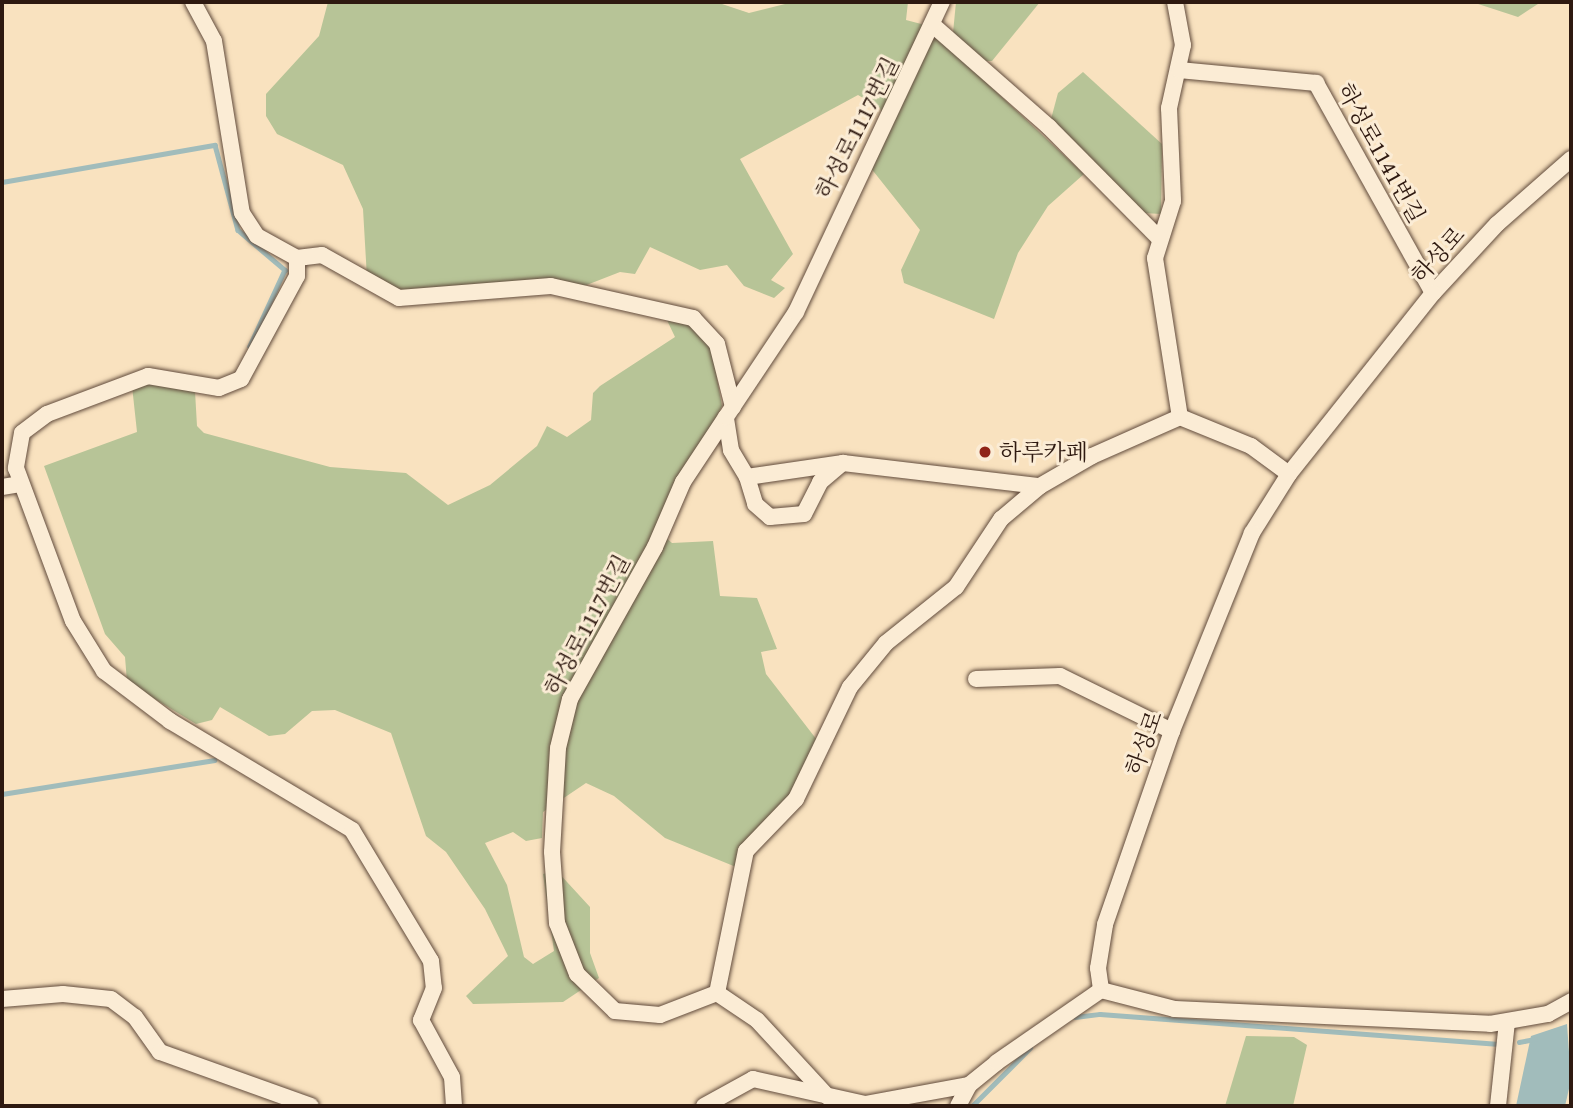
<!DOCTYPE html>
<html>
<head>
<meta charset="utf-8">
<style>
  body { margin:0 }
  #map { position:relative; width:1573px; height:1108px; overflow:hidden; background:#f9e2bf; font-family:"Gentium Book Plus","Noto Serif KR",serif }
  div>[style] { position:absolute }
  .green>* { inset:0; background:#b7c497 }
  .water>* { inset:0; background:#a1bcbb }
  .stream>* { height:4.5px; margin:-2.25px; padding:0 2.25px; transform-origin:2.25px; border-radius:2.25px; background:#a1bcbb }
  .roads { filter:drop-shadow(0 0 2px #614b3c) drop-shadow(0 0 2px #614b3c) }
  .minor>* { height:16px; margin:-8px; padding:0 8px; transform-origin:8px; border-radius:8px; background:#fbecd5 }
  .dots>* { width:19px; height:19px; translate:-50% -50%; box-sizing:border-box; border:4px solid #fbecd5; border-radius:50% }
  span { translate:-50% -50%; white-space:nowrap; text-align:center; line-height:1.15; -webkit-text-stroke:6px #fbecd5; paint-order:stroke }
  .street-label { font-size:23px; color:#2e1910 }
  .poi-label { font-size:23px; color:#2e1910 }
  .left { translate:0 -50%; text-align:left }
  .frame { position:absolute; inset:0; border:4px solid #2e1910; pointer-events:none }
</style>
</head>
<body>
<div id="map">
  <div class="green">
    <div style="clip-path:polygon(328px 2px,716px 2px,749px 13px,793px 2px,908px 2px,906px 20px,925px 25px,1084px 174px,1048px 206px,1018px 253px,994px 319px,904px 283px,901px 270px,920px 230px,870px 167px,887px 129px,880px 108px,858px 95px,740px 159px,793px 254px,771px 280px,785px 288px,774px 298px,744px 286px,727px 265px,700px 270px,650px 247px,635px 274px,620px 272px,584px 286px,398px 292px,367px 278px,363px 209px,343px 165px,277px 134px,266px 116px,266px 94px,319px 36px)"></div>
    <div style="clip-path:polygon(956px 2px,1040px 2px,992px 61px,983px 61px,953px 33px)"></div>
    <div style="clip-path:polygon(1472px 2px,1541px 2px,1518px 17px)"></div>
    <div style="clip-path:polygon(1083px 72px,1162px 144px,1161px 214px,1143px 213px,1051px 119px,1058px 93px)"></div>
    <div style="clip-path:polygon(665px 316px,687px 322px,711px 344px,722px 406px,657px 530px,672px 543px,713px 541px,720px 596px,757px 598px,777px 649px,761px 652px,766px 674px,817px 740px,800px 782px,736px 867px,665px 838px,614px 796px,586px 783px,543px 812px,542px 838px,526px 841px,513px 832px,485px 843px,507px 885px,524px 957px,533px 964px,554px 951px,543px 874px,556px 870px,590px 907px,590px 953px,599px 978px,563px 1002px,473px 1004px,466px 996px,508px 956px,485px 909px,446px 852px,426px 836px,391px 733px,335px 710px,312px 711px,285px 734px,269px 736px,220px 707px,212px 720px,196px 724px,127px 682px,125px 657px,105px 634px,44px 466px,137px 432px,132px 386px,146px 382px,195px 391px,197px 426px,204px 433px,330px 467px,406px 473px,448px 505px,490px 485px,537px 446px,547px 426px,567px 437px,591px 420px,593px 393px,600px 386px,675px 337px)"></div>
    <div style="clip-path:polygon(1246px 1036px,1294px 1037px,1307px 1045px,1293px 1106px,1225px 1106px)"></div>
  </div>
  <div class="water">
    <div style="clip-path:polygon(1567px 1024px,1571px 1080px,1565px 1106px,1516px 1106px,1531px 1036px)"></div>
  </div>
  <div class="stream">
    <div style="left:2px;top:182px;width:216px;rotate:-9.9deg"></div>
    <div style="left:215px;top:145px;width:88px;rotate:74.9deg"></div>
    <div style="left:238px;top:230px;width:62px;rotate:40.4deg"></div>
    <div style="left:285px;top:270px;width:84px;rotate:114.7deg"></div>
    <div style="left:2px;top:794px;width:215px;rotate:-9.1deg"></div>
    <div style="left:1075px;top:1017px;width:25px;rotate:-7deg"></div>
    <div style="left:1100px;top:1014px;width:400px;rotate:4.3deg"></div>
    <div style="left:1519px;top:1042px;width:16px;rotate:-11deg"></div>
    <div style="left:972px;top:1106px;width:82px;rotate:-45deg"></div>
  </div>
  <div class="roads">
    <div class="minor">
      <div style="left:193px;top:2px;width:44px;rotate:61.7deg"></div>
      <div style="left:214px;top:41px;width:174px;rotate:80.8deg"></div>
      <div style="left:242px;top:213px;width:27px;rotate:57deg"></div>
      <div style="left:257px;top:236px;width:46px;rotate:28.8deg"></div>
      <div style="left:297px;top:258px;width:18px;rotate:90deg"></div>
      <div style="left:297px;top:276px;width:117px;rotate:118.5deg"></div>
      <div style="left:241px;top:379px;width:24px;rotate:158deg"></div>
      <div style="left:219px;top:388px;width:72px;rotate:-170.4deg"></div>
      <div style="left:148px;top:376px;width:108px;rotate:159.4deg"></div>
      <div style="left:47px;top:414px;width:31px;rotate:143deg"></div>
      <div style="left:22px;top:433px;width:36px;rotate:100deg"></div>
      <div style="left:16px;top:468px;width:163px;rotate:69.6deg"></div>
      <div style="left:73px;top:621px;width:59px;rotate:58.2deg"></div>
      <div style="left:104px;top:671px;width:83px;rotate:37.1deg"></div>
      <div style="left:170px;top:721px;width:212px;rotate:30.9deg"></div>
      <div style="left:352px;top:830px;width:153px;rotate:58.9deg"></div>
      <div style="left:431px;top:961px;width:27px;rotate:84deg"></div>
      <div style="left:434px;top:988px;width:35px;rotate:112deg"></div>
      <div style="left:421px;top:1020px;width:65px;rotate:61.5deg"></div>
      <div style="left:452px;top:1077px;width:29px;rotate:86deg"></div>
      <div style="left:1175px;top:2px;width:44px;rotate:79.5deg"></div>
      <div style="left:1183px;top:45px;width:65px;rotate:102.5deg"></div>
      <div style="left:1169px;top:108px;width:93px;rotate:87.5deg"></div>
      <div style="left:1173px;top:201px;width:60px;rotate:107.5deg"></div>
      <div style="left:1155px;top:258px;width:161px;rotate:81.1deg"></div>
      <div style="left:934px;top:26px;width:153px;rotate:41.3deg"></div>
      <div style="left:1049px;top:127px;width:155px;rotate:45.3deg"></div>
      <div style="left:1179px;top:70px;width:138px;rotate:5.4deg"></div>
      <div style="left:1316px;top:83px;width:240px;rotate:60.9deg"></div>
      <div style="left:1571px;top:159px;width:98px;rotate:138.7deg"></div>
      <div style="left:1497px;top:224px;width:94px;rotate:132.8deg"></div>
      <div style="left:1433px;top:293px;width:231px;rotate:128.5deg"></div>
      <div style="left:1289px;top:474px;width:70px;rotate:122.1deg"></div>
      <div style="left:1252px;top:533px;width:214px;rotate:112deg"></div>
      <div style="left:1172px;top:731px;width:205px;rotate:109.1deg"></div>
      <div style="left:1105px;top:925px;width:44px;rotate:99.2deg"></div>
      <div style="left:1098px;top:968px;width:22px;rotate:82deg"></div>
      <div style="left:1101px;top:990px;width:76px;rotate:14.4deg"></div>
      <div style="left:1175px;top:1009px;width:315px;rotate:2.7deg"></div>
      <div style="left:1490px;top:1024px;width:59px;rotate:-9.8deg"></div>
      <div style="left:1548px;top:1014px;width:26px;rotate:-29deg"></div>
      <div style="left:297px;top:258px;width:25px;rotate:-7deg"></div>
      <div style="left:322px;top:255px;width:88px;rotate:29.2deg"></div>
      <div style="left:399px;top:298px;width:152px;rotate:-4.5deg"></div>
      <div style="left:551px;top:286px;width:146px;rotate:12.7deg"></div>
      <div style="left:693px;top:318px;width:35px;rotate:47deg"></div>
      <div style="left:717px;top:344px;width:65px;rotate:75.7deg"></div>
      <div style="left:726px;top:417px;width:78px;rotate:123.5deg"></div>
      <div style="left:683px;top:482px;width:71px;rotate:113.3deg"></div>
      <div style="left:655px;top:547px;width:174px;rotate:119.2deg"></div>
      <div style="left:570px;top:699px;width:50px;rotate:103.8deg"></div>
      <div style="left:558px;top:748px;width:104px;rotate:93.3deg"></div>
      <div style="left:552px;top:852px;width:71px;rotate:86deg"></div>
      <div style="left:557px;top:923px;width:55px;rotate:68.6deg"></div>
      <div style="left:577px;top:974px;width:53px;rotate:44.2deg"></div>
      <div style="left:615px;top:1011px;width:45px;rotate:5.1deg"></div>
      <div style="left:660px;top:1015px;width:61px;rotate:-21.1deg"></div>
      <div style="left:717px;top:993px;width:48px;rotate:34deg"></div>
      <div style="left:757px;top:1020px;width:106px;rotate:47.3deg"></div>
      <div style="left:843px;top:463px;width:97px;rotate:171.7deg"></div>
      <div style="left:747px;top:477px;width:28px;rotate:73deg"></div>
      <div style="left:755px;top:504px;width:20px;rotate:41deg"></div>
      <div style="left:770px;top:517px;width:34px;rotate:-5deg"></div>
      <div style="left:804px;top:514px;width:36px;rotate:-63deg"></div>
      <div style="left:820px;top:482px;width:30px;rotate:-40deg"></div>
      <div style="left:843px;top:463px;width:198px;rotate:6.7deg"></div>
      <div style="left:747px;top:477px;width:31px;rotate:-121deg"></div>
      <div style="left:731px;top:450px;width:33px;rotate:-99deg"></div>
      <div style="left:726px;top:417px;width:126px;rotate:-56.3deg"></div>
      <div style="left:796px;top:312px;width:343px;rotate:-64.8deg"></div>
      <div style="left:2px;top:487px;width:18px;rotate:-9deg"></div>
      <div style="left:976px;top:679px;width:84px;rotate:-2deg"></div>
      <div style="left:1060px;top:676px;width:125px;rotate:26.2deg"></div>
      <div style="left:717px;top:993px;width:145px;rotate:-78.5deg"></div>
      <div style="left:746px;top:851px;width:72px;rotate:-46.1deg"></div>
      <div style="left:796px;top:799px;width:124px;rotate:-64.3deg"></div>
      <div style="left:850px;top:687px;width:57px;rotate:-50.7deg"></div>
      <div style="left:886px;top:643px;width:90px;rotate:-38.7deg"></div>
      <div style="left:956px;top:587px;width:82px;rotate:-56.5deg"></div>
      <div style="left:1001px;top:519px;width:51px;rotate:-40.2deg"></div>
      <div style="left:1040px;top:486px;width:60px;rotate:-30deg"></div>
      <div style="left:1092px;top:456px;width:96px;rotate:-23.9deg"></div>
      <div style="left:1180px;top:417px;width:77px;rotate:22.2deg"></div>
      <div style="left:1251px;top:446px;width:47px;rotate:36.4deg"></div>
      <div style="left:2px;top:999px;width:61px;rotate:-4.7deg"></div>
      <div style="left:63px;top:994px;width:48px;rotate:5.9deg"></div>
      <div style="left:111px;top:999px;width:30px;rotate:37deg"></div>
      <div style="left:135px;top:1017px;width:43px;rotate:54.5deg"></div>
      <div style="left:160px;top:1052px;width:160px;rotate:19.7deg"></div>
      <div style="left:704px;top:1106px;width:56px;rotate:-28.9deg"></div>
      <div style="left:753px;top:1079px;width:115px;rotate:12.6deg"></div>
      <div style="left:865px;top:1104px;width:106px;rotate:-10.4deg"></div>
      <div style="left:958px;top:1106px;width:24px;rotate:-62deg"></div>
      <div style="left:969px;top:1085px;width:36px;rotate:-39deg"></div>
      <div style="left:997px;top:1062px;width:126px;rotate:-34.7deg"></div>
      <div style="left:1498px;top:1106px;width:84px;rotate:-83.9deg"></div>
    </div>
  </div>
  <div class="dots">
    <div style="left:985px;top:452px;background:#8f2418"></div>
  </div>
  <div class="street-label">
    <span style="left:857px;top:128px;rotate:-63deg">하성로1117번길</span>
    <span style="left:1381px;top:153px;rotate:61deg">하성로1141번길</span>
    <span style="left:1438px;top:255px;rotate:-48deg">하성로</span>
    <span style="left:587px;top:625px;rotate:-62deg">하성로1117번길</span>
    <span style="left:1144px;top:743px;rotate:-70deg">하성로</span>
  </div>
  <div class="poi-label">
    <span class="left" style="left:999px;top:452px">하루카페</span>
  </div>
  <div class="frame"></div>
</div>
</body>
</html>
